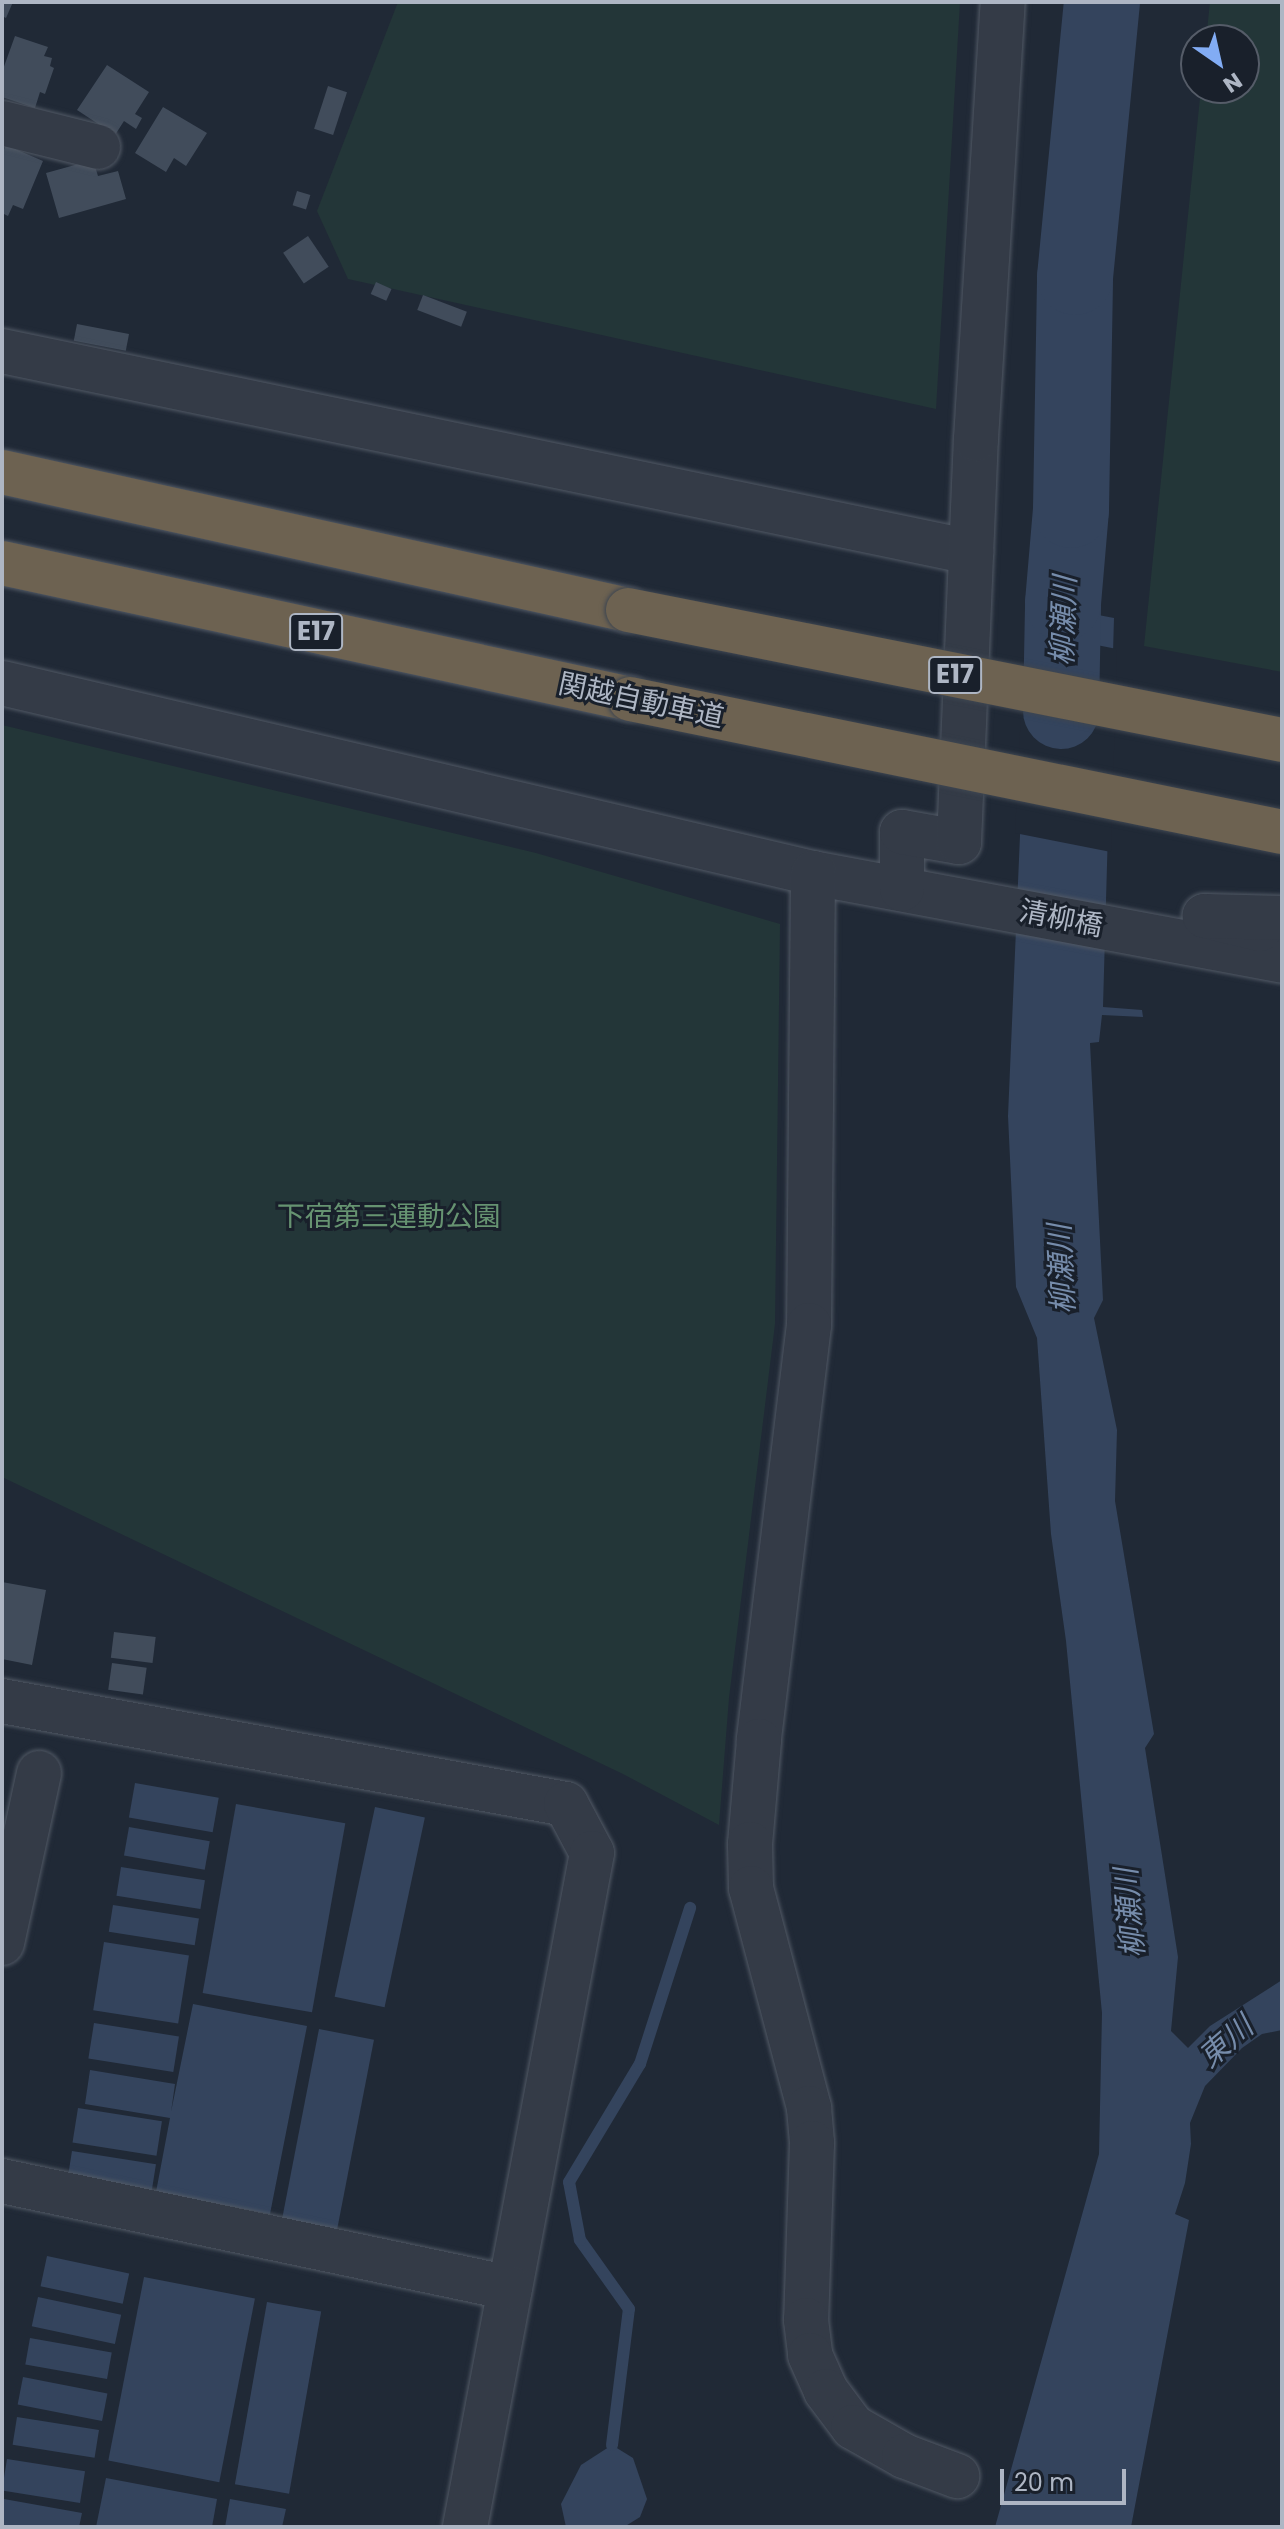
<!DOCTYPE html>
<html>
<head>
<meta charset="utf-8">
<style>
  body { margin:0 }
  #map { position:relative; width:1284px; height:2529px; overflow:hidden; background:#202936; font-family:Poppins,"Noto Sans JP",sans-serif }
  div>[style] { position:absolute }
  .green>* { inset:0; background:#233638 }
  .water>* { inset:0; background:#34445d; transform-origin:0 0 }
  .pier>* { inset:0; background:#202936 }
  .stream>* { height:12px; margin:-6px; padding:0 6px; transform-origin:6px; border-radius:6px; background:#34445d }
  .river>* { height:76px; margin:-38px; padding:0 38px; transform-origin:38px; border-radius:38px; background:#34445d }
  .building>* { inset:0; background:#414c5b; transform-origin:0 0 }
  .roads { filter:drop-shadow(0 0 2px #515965) drop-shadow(0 0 2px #515965) }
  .minor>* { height:44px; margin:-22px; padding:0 22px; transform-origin:22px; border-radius:22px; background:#343b47 }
  .highway>* { height:44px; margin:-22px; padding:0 22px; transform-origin:22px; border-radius:22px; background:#6d6251 }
  .bridges { filter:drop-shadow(0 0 2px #3e4651) drop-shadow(0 0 2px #3e4651) }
  .highway-bridge>* { height:44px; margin:-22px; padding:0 22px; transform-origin:22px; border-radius:22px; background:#6d6251 }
  span { translate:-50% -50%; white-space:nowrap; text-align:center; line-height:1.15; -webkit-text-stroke:6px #19202b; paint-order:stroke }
  .shield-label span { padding:2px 6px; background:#19202b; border:2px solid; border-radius:6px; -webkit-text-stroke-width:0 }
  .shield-label { font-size:26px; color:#aeb6c4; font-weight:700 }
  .street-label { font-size:28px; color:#aeb6c4 }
  .park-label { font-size:28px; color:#669371 }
  .water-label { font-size:30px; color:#768cab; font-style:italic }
  .frame { position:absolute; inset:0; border:4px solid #aeb6c4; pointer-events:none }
  .north { position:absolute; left:1180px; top:24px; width:80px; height:80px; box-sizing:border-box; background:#19202b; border:2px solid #555c68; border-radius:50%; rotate:146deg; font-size:22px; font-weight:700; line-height:32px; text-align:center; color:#aeb6c4 }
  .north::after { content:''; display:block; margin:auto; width:28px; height:36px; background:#82acf4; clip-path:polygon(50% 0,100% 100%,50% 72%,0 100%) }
  .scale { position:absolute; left:1000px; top:2469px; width:126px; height:36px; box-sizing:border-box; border:4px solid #aeb6c4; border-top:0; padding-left:10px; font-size:24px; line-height:28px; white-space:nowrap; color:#aeb6c4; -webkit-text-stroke:6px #19202b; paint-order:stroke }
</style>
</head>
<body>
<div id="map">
  <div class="green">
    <div style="clip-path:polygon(398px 2px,960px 2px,936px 409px,348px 279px,317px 211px)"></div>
    <div style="clip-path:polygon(1210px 2px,1282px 2px,1282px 672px,1144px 646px,1201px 88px,1244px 88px,1244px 40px,1206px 40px)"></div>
    <div style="clip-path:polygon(2px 725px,536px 853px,780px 924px,775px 1324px,729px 1698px,719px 1825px,623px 1774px,2px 1477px)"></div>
  </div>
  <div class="water">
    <div style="clip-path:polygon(1030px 602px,1114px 618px,1103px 1007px,1142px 1010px,1143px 1017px,1102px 1015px,1099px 1042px,1090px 1043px,1103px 1300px,1094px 1318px,1117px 1430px,1115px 1501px,1154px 1734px,1145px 1748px,1178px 1957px,1171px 2031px,1188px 2048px,1210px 2026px,1282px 1980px,1282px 2030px,1262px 2034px,1242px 2048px,1205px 2086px,1190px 2123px,1191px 2144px,1185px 2183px,1175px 2214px,1189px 2220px,1131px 2527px,995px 2527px,1099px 2154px,1102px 2013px,1066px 1641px,1051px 1534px,1037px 1338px,1016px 1287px,1008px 1116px)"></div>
    <div style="left:135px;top:1783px;width:85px;height:35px;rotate:10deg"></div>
    <div style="left:236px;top:1804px;width:111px;height:192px;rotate:10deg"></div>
    <div style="left:375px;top:1807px;width:51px;height:194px;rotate:12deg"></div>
    <div style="left:129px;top:1827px;width:82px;height:29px;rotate:10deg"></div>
    <div style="left:121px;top:1867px;width:85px;height:29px;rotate:9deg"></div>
    <div style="left:113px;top:1905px;width:87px;height:27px;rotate:9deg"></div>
    <div style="left:104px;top:1942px;width:86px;height:69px;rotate:9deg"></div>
    <div style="clip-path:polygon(193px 2004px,307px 2026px,270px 2214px,156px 2192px,170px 2118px,85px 2104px,90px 2070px,175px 2084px,171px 2112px)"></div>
    <div style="left:94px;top:2023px;width:86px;height:36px;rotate:9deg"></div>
    <div style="left:319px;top:2029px;width:56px;height:193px;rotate:11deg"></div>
    <div style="left:78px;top:2108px;width:85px;height:35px;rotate:9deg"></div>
    <div style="left:72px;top:2151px;width:85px;height:35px;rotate:9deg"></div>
    <div style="left:47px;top:2256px;width:84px;height:31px;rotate:12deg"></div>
    <div style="left:144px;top:2277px;width:113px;height:187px;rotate:11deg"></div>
    <div style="left:38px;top:2297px;width:85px;height:30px;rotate:12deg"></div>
    <div style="left:267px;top:2302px;width:55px;height:185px;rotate:10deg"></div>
    <div style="left:30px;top:2338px;width:83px;height:27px;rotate:10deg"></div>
    <div style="left:23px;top:2377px;width:86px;height:28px;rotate:11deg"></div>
    <div style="left:17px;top:2417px;width:83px;height:28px;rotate:9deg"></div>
    <div style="clip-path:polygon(612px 2445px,633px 2458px,647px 2499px,640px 2517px,624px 2527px,566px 2527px,561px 2504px,581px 2465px)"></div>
    <div style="left:7px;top:2459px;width:79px;height:32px;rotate:9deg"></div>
    <div style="clip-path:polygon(106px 2478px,217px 2499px,212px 2527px,96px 2527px)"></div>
    <div style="clip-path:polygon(4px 2499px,82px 2513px,79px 2527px,2px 2527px)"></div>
    <div style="clip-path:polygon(230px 2499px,286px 2509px,282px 2527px,225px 2527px)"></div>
  </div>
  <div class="pier">
    <div style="clip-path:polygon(1025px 631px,1117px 649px,1111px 852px,1015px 833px)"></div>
  </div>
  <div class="stream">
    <div style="left:612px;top:2445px;width:137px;rotate:-82.9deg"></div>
    <div style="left:629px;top:2309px;width:85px;rotate:-125.4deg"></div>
    <div style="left:580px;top:2240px;width:59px;rotate:-100.7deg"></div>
    <div style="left:569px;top:2182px;width:138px;rotate:-59deg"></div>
    <div style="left:640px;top:2064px;width:164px;rotate:-72.2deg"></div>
  </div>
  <div class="river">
    <div style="left:1061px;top:711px;width:108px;rotate:-88.9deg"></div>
    <div style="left:1063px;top:603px;width:93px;rotate:-85.1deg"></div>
    <div style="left:1071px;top:510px;width:233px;rotate:-89deg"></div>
    <div style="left:1075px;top:277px;width:276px;rotate:-84.4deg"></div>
  </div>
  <div class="building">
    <div style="clip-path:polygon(2px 2px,13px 2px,6px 18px,2px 16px)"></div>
    <div style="clip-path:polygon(15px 36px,48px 47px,44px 56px,52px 58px,50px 66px,54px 68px,45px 94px,40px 92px,35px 108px,2px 97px,2px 72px)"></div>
    <div style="clip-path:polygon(107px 65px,149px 92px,135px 114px,142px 118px,136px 129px,124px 121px,115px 135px,77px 110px)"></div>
    <div style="left:328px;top:86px;width:20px;height:45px;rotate:18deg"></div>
    <div style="clip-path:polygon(163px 107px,207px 133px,186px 166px,174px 158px,166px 172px,135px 153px)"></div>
    <div style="clip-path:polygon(6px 145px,43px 161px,23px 209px,13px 205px,8px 216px,2px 213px,2px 154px)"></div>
    <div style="clip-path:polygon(93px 160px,98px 176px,118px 171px,126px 199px,59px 218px,46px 173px)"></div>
    <div style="left:297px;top:191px;width:14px;height:15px;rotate:17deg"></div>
    <div style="left:308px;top:236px;width:37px;height:30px;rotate:56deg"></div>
    <div style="left:376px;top:282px;width:17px;height:13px;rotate:24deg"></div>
    <div style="left:423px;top:295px;width:47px;height:16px;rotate:21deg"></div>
    <div style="left:77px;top:324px;width:53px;height:17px;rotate:11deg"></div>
    <div style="clip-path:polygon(2px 1582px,46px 1590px,32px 1665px,2px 1659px)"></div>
    <div style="left:114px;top:1632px;width:42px;height:26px;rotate:7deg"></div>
    <div style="left:112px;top:1663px;width:35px;height:27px;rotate:8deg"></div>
  </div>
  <div class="roads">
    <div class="minor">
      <div style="left:2px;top:123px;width:99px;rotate:14deg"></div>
      <div style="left:2px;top:351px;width:990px;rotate:11.72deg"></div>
      <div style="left:2px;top:683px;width:833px;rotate:13.19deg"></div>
      <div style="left:813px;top:873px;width:477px;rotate:10.6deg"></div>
      <div style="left:813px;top:873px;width:452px;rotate:90.5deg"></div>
      <div style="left:809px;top:1325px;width:419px;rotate:96.9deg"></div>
      <div style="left:759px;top:1741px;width:103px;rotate:95deg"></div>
      <div style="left:750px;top:1844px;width:44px;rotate:88.7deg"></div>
      <div style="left:751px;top:1888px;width:228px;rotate:75.2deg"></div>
      <div style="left:809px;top:2108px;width:35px;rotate:85deg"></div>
      <div style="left:812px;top:2143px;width:177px;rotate:91.9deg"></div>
      <div style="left:806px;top:2320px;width:35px;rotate:83deg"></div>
      <div style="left:810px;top:2355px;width:39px;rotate:66deg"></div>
      <div style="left:826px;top:2391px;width:45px;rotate:53.1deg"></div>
      <div style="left:853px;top:2427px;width:59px;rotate:29.6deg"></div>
      <div style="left:904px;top:2456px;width:57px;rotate:20.7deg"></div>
      <div style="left:902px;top:889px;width:57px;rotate:-90deg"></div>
      <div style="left:902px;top:832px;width:58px;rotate:10deg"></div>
      <div style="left:959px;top:842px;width:403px;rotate:-87.6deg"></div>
      <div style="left:976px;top:439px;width:438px;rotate:-86.5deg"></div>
      <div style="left:1260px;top:929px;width:57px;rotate:-166.7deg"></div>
      <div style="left:1205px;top:916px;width:77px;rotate:1.5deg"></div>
      <div style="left:2px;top:1701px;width:573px;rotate:10.35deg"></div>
      <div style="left:566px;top:1804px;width:55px;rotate:62deg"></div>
      <div style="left:592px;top:1853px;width:686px;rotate:100.67deg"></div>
      <div style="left:2px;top:1943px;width:174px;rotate:-77.7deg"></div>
      <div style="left:2px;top:2181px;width:519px;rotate:11.89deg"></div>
    </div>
    <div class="highway">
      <div style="left:2px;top:472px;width:641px;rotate:12.43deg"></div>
      <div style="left:2px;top:563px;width:643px;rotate:12.22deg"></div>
    </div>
  </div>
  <div class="bridges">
    <div class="highway-bridge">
      <div style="left:628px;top:610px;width:667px;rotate:11.24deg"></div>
      <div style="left:630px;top:699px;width:665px;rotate:11.53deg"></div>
    </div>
  </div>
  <div class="shield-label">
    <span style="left:316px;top:632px">E17</span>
    <span style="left:955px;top:675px">E17</span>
  </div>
  <div class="street-label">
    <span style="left:641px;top:701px;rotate:12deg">関越自動車道</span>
    <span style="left:1061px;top:919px;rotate:11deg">清柳橋</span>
  </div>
  <div class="park-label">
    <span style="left:389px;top:1217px">下宿第三運動公園</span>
  </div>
  <div class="water-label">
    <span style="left:1064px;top:621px;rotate:-88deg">柳瀬川</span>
    <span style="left:1062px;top:1269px;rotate:-93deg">柳瀬川</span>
    <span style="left:1130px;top:1913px;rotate:-95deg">柳瀬川</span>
    <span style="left:1226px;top:2042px;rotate:-41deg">東川</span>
  </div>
  <div class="frame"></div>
  <div class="north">N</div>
  <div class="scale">20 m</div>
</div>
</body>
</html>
